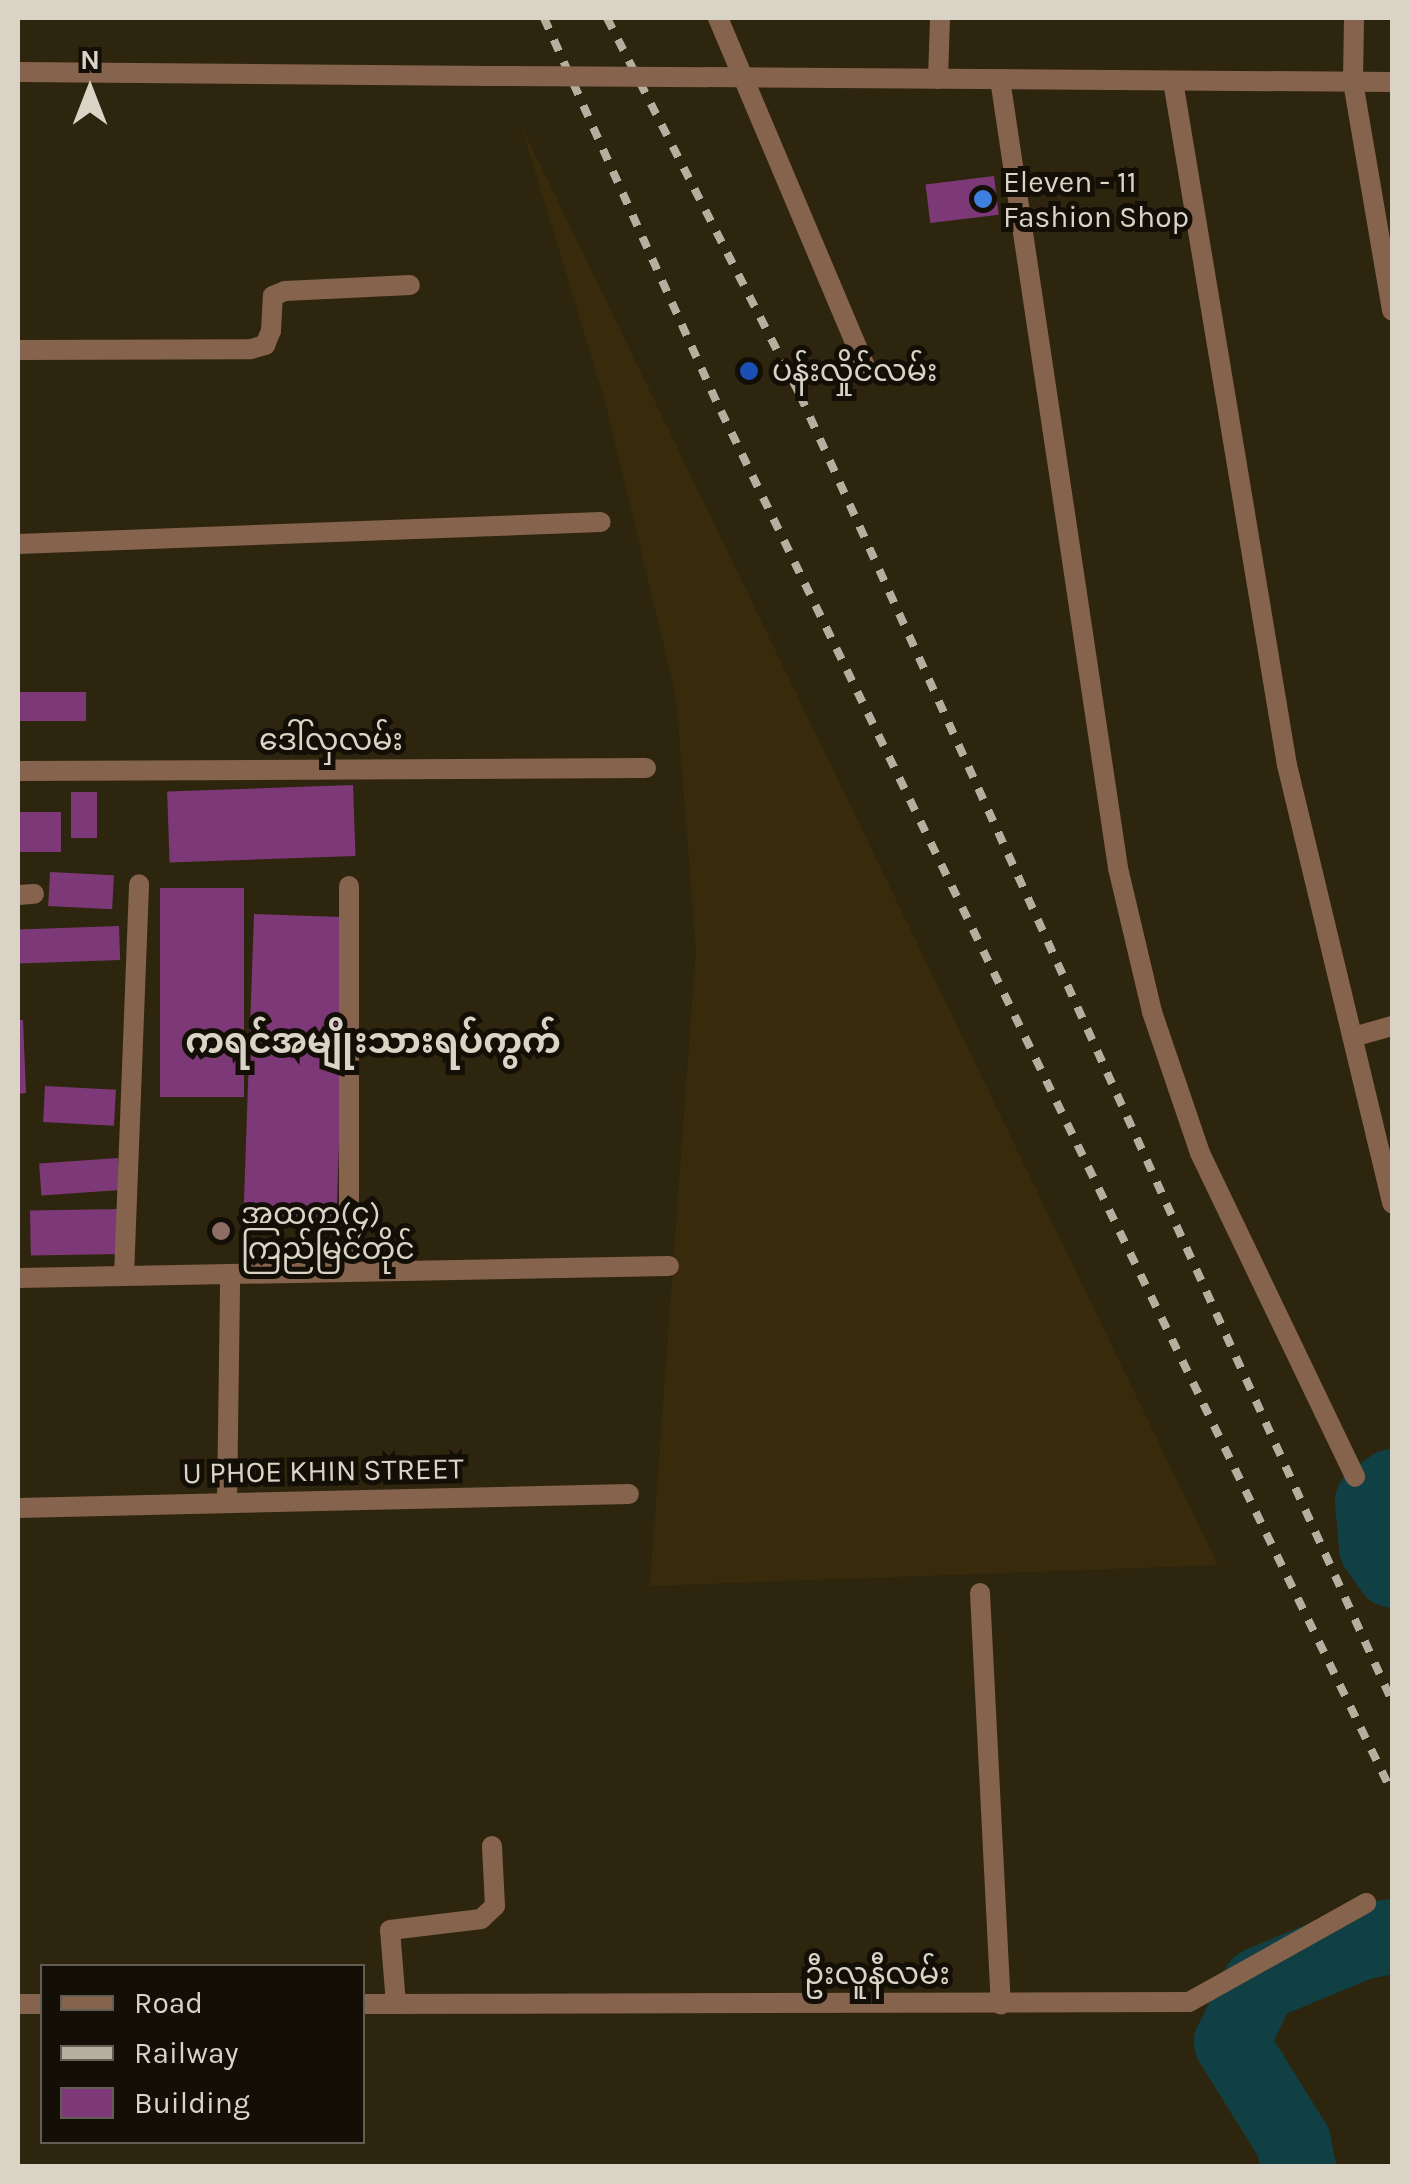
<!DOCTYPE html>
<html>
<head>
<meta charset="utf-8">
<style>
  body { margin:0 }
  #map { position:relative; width:1410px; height:2184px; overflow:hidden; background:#2e250e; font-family:Karla,"Noto Sans Myanmar",sans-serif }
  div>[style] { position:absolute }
  .built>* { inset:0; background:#382b0c }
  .river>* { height:75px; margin:-37.5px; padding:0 37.5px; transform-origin:37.5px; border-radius:37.5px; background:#104043 }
  .building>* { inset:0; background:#7d3977; transform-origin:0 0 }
  .service>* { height:20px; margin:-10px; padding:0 10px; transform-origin:10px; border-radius:10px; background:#86634d }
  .minor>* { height:20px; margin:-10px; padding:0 10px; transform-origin:10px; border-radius:10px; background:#86634d }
  .tertiary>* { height:20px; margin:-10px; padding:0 10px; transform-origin:10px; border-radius:10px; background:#86634d }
  .rail>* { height:8px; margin-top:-4px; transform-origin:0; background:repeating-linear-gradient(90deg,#b5afa0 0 12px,transparent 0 24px) }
  .tertiary-bridge>* { height:20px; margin:-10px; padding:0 10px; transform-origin:10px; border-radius:10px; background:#86634d }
  .dots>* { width:28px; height:28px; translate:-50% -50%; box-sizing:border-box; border:5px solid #130f06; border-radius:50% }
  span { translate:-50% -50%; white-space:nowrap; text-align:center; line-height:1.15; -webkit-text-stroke:10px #130f06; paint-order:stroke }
  .poi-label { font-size:30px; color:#dad4c7 }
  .left { translate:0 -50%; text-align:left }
  .street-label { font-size:30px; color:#dad4c7 }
  .quarter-label { font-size:35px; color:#dad4c7; font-weight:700 }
  .frame { position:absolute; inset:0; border:20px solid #dad4c7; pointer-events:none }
  .legend { position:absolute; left:40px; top:1964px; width:325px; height:180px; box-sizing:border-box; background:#130f06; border:2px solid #635e53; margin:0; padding:12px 18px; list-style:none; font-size:30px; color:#dad4c7 }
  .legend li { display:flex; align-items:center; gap:20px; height:50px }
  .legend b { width:50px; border:2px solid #635e53 }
  .north { position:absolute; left:40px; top:40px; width:100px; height:100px; -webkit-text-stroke:8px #130f06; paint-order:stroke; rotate:0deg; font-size:28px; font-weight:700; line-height:40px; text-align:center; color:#dad4c7 }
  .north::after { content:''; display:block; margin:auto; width:35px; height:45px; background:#dad4c7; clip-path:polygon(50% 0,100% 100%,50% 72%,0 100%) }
</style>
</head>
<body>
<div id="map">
  <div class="built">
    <div style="clip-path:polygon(521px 125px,1218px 1565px,650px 1586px,696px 948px,676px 696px,605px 401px)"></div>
  </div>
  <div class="river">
    <div style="left:1392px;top:1486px;width:25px;rotate:143deg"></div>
    <div style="left:1372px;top:1501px;width:46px;rotate:85deg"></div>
    <div style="left:1376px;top:1547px;width:28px;rotate:55deg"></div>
    <div style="left:1298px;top:2166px;width:25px;rotate:-102deg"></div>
    <div style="left:1293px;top:2142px;width:118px;rotate:-121.8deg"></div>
    <div style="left:1231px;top:2042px;width:64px;rotate:-64.2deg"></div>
    <div style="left:1259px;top:1984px;width:109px;rotate:-22.6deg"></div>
    <div style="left:1360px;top:1942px;width:33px;rotate:-11deg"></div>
  </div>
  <div class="building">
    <div style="left:994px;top:176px;width:39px;height:69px;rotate:83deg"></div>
    <div style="left:18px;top:692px;width:68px;height:29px"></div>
    <div style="left:353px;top:785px;width:71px;height:186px;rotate:88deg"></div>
    <div style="left:71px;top:792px;width:26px;height:46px"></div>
    <div style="left:18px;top:812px;width:43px;height:40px"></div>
    <div style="left:50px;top:872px;width:64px;height:34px;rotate:3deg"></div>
    <div style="left:160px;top:888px;width:84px;height:209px"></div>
    <div style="left:254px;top:914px;width:93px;height:305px;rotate:2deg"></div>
    <div style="left:119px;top:926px;width:34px;height:101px;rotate:88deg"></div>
    <div style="clip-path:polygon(18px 1020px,23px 1020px,26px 1093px,18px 1094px)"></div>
    <div style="left:45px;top:1086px;width:71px;height:36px;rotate:3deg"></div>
    <div style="left:118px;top:1158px;width:32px;height:79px;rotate:86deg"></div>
    <div style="left:121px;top:1209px;width:45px;height:91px;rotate:89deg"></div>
  </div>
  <div class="service">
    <div style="left:18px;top:350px;width:233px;rotate:-0.2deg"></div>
    <div style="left:251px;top:349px;width:15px;rotate:-16deg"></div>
    <div style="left:265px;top:345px;width:15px;rotate:-67deg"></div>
    <div style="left:271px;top:331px;width:35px;rotate:-87deg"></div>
    <div style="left:273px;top:296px;width:13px;rotate:-23deg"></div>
    <div style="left:285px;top:291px;width:125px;rotate:-2.7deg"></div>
    <div style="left:18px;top:544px;width:583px;rotate:-2.16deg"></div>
    <div style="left:18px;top:771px;width:628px;rotate:-0.27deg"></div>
    <div style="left:349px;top:886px;width:386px;rotate:90deg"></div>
    <div style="left:18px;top:895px;width:16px;rotate:-4deg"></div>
    <div style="left:124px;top:1276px;width:392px;rotate:-87.8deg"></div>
    <div style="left:18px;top:1278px;width:651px;rotate:-1.06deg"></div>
    <div style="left:18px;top:1508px;width:611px;rotate:-1.31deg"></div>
  </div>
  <div class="minor">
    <div style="left:718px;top:18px;width:383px;rotate:67.1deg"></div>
    <div style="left:1354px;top:18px;width:64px;rotate:90.9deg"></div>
    <div style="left:1353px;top:82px;width:232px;rotate:80.3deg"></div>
    <div style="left:938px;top:79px;width:61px;rotate:-88.1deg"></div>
    <div style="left:1000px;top:79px;width:798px;rotate:81.49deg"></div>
    <div style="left:1118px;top:868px;width:148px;rotate:76.7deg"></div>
    <div style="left:1152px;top:1012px;width:149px;rotate:71.2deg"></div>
    <div style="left:1200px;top:1153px;width:359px;rotate:64.4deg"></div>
    <div style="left:1173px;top:81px;width:693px;rotate:80.54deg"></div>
    <div style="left:1287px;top:765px;width:451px;rotate:76.5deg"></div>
    <div style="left:1353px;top:1037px;width:41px;rotate:-15.8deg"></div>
    <div style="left:227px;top:1503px;width:229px;rotate:-89.2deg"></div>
    <div style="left:980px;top:1593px;width:412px;rotate:87.1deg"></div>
    <div style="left:18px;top:2004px;width:24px"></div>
    <div style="left:362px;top:2004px;width:827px;rotate:-0.14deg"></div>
    <div style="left:1189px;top:2002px;width:203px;rotate:-29.2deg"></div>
    <div style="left:396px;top:2004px;width:74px;rotate:-94.6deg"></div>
    <div style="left:390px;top:1930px;width:92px;rotate:-6.9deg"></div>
    <div style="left:481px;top:1919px;width:19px;rotate:-43deg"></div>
    <div style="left:495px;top:1906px;width:60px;rotate:-92.9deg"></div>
  </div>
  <div class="tertiary">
    <div style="left:18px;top:72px;width:471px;rotate:0.5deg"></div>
    <div style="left:708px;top:77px;width:684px;rotate:0.42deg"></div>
  </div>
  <div class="rail">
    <div style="left:544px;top:18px;width:431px;rotate:65.8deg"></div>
    <div style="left:721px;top:411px;width:1535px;rotate:64.09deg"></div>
    <div style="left:607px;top:18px;width:424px;rotate:62.9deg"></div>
    <div style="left:800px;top:395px;width:1434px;rotate:65.62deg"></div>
  </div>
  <div class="tertiary-bridge">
    <div style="left:489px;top:76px;width:219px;rotate:0.3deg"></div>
  </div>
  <div class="dots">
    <div style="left:983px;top:199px;background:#3f7fe0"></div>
    <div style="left:749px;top:371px;background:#1a4fb4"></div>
    <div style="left:221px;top:1231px;background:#8d6e63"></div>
  </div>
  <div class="poi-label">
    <span class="left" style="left:1003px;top:199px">Eleven - 11<br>Fashion Shop</span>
    <span class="left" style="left:772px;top:371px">ပန်းလှိုင်လမ်း</span>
    <span class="left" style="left:241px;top:1231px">အထက(၄)<br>ကြည်မြင်တိုင်</span>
  </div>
  <div class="street-label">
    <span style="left:331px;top:740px">ဒေါ်လှလမ်း</span>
    <span style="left:323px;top:1471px;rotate:-1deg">U PHOE KHIN STREET</span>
    <span style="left:877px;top:1974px">ဦးလူနီလမ်း</span>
  </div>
  <div class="quarter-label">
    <span style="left:373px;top:1042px">ကရင်အမျိုးသားရပ်ကွက်</span>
  </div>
  <div class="frame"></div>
  <ul class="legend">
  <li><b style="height:12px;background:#86634d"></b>Road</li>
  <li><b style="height:12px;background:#b5afa0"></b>Railway</li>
  <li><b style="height:28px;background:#7d3977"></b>Building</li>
  </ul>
  <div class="north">N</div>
</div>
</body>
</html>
